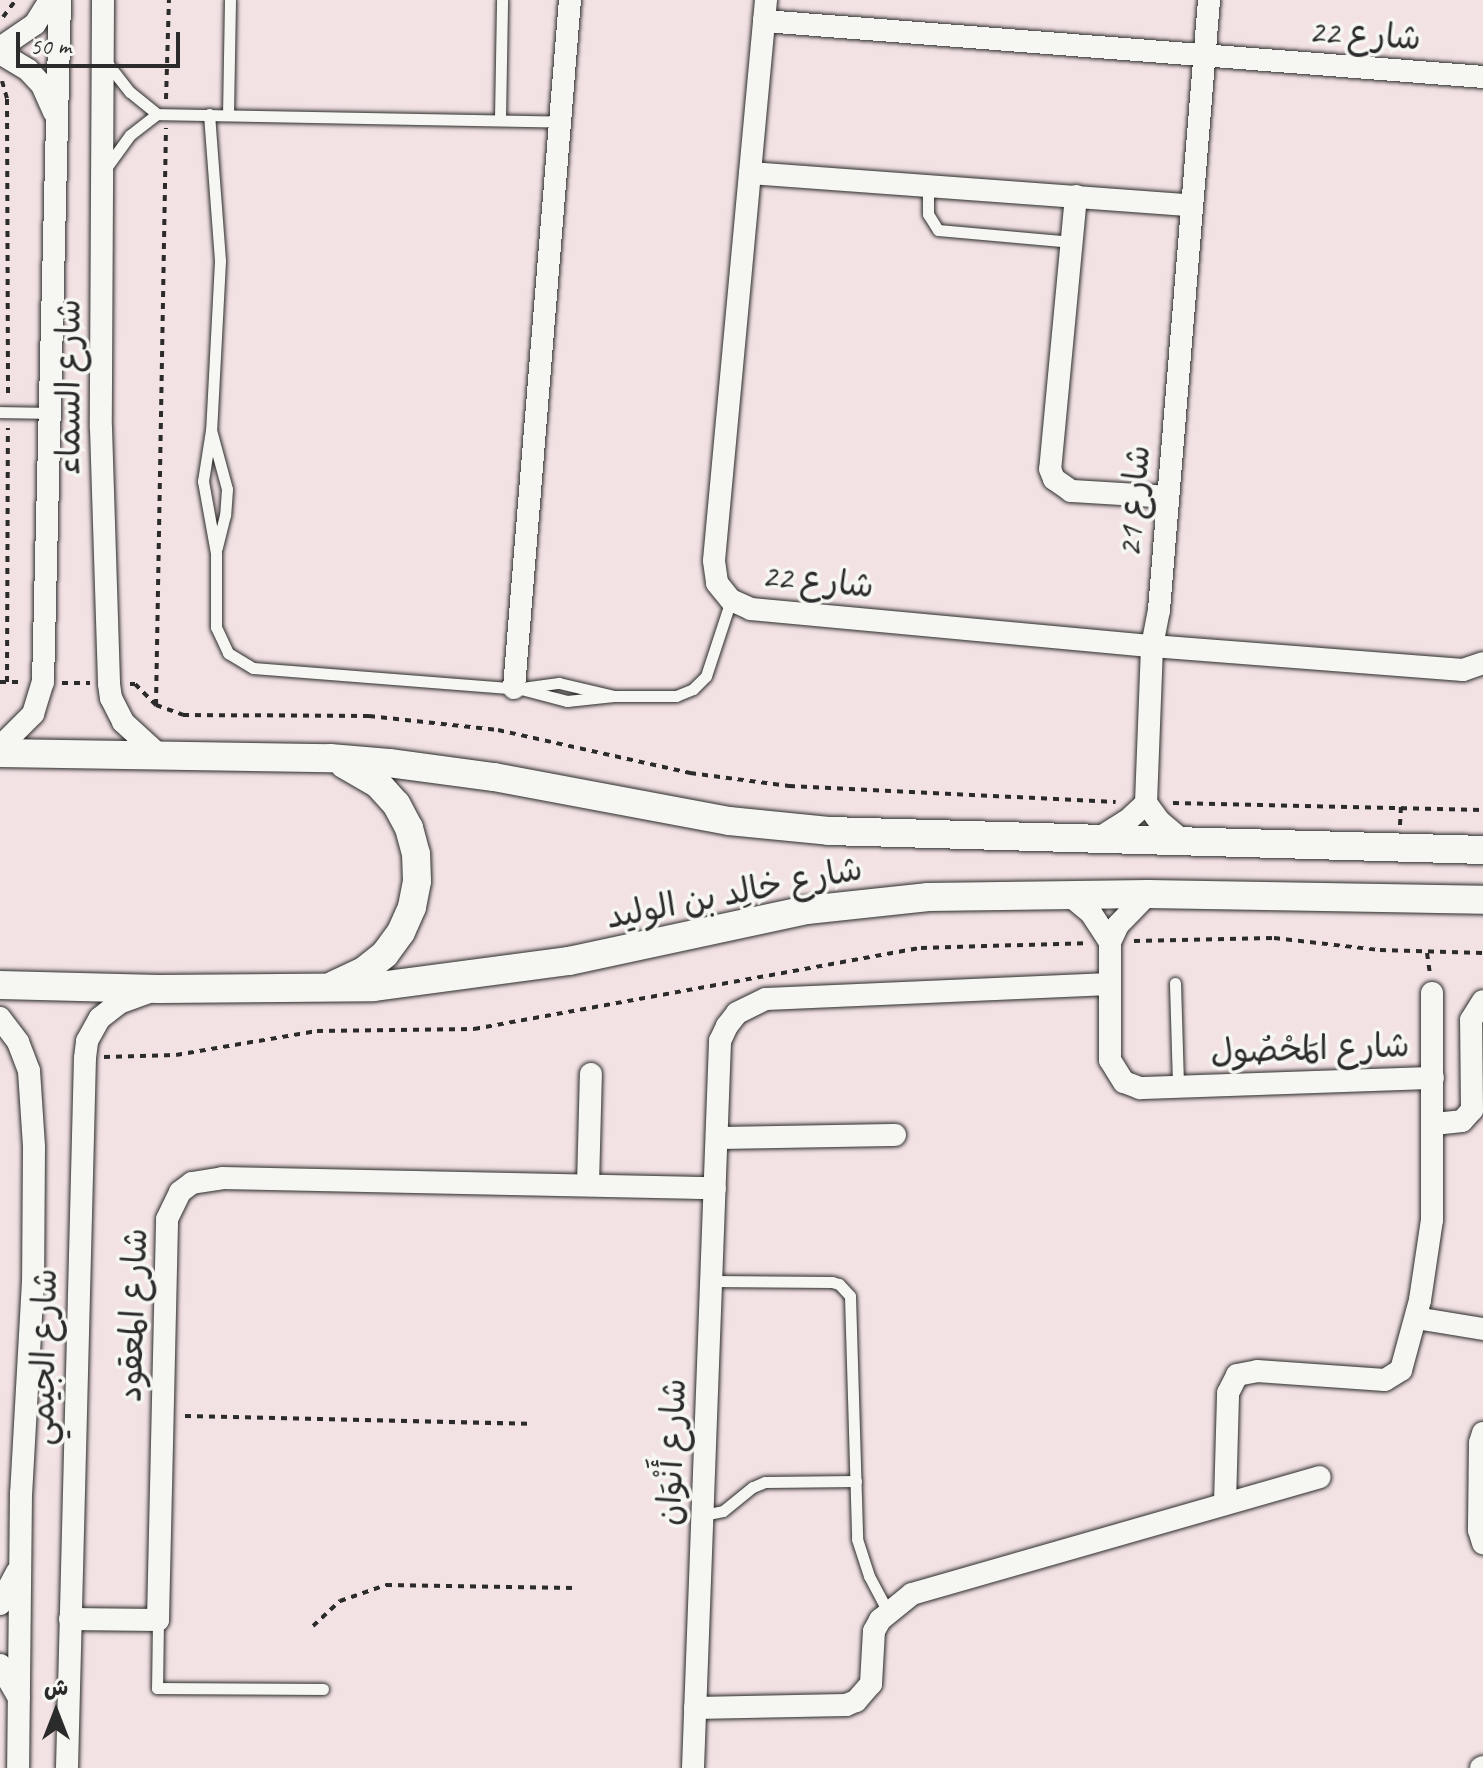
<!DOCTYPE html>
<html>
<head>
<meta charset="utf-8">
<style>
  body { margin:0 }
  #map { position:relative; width:1483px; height:1768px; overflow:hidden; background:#f3e2e4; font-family:Caveat,"Playpen Sans Arabic",sans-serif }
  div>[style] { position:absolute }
  .path>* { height:4px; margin-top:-2px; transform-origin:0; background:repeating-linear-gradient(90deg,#2b2b2b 0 6px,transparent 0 12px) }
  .roads { filter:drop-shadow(0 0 2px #2b2b2b) drop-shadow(0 0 2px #2b2b2b) }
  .service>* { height:11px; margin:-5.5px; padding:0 5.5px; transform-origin:5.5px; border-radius:5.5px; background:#f6f6f2 }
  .minor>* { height:22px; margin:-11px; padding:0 11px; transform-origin:11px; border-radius:11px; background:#f6f6f2 }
  .tertiary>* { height:28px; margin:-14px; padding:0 14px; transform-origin:14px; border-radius:14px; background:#f6f6f2 }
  span { translate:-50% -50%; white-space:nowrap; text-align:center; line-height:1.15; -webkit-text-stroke:7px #f6f6f2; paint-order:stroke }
  .street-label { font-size:34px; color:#2b2b2b }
  .north { position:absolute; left:16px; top:1672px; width:80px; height:80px; -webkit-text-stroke:6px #f6f6f2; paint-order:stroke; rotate:0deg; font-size:22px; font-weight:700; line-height:32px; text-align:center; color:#2b2b2b }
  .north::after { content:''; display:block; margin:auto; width:28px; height:36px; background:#2b2b2b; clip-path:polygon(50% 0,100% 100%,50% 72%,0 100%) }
  .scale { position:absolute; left:16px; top:32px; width:164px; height:36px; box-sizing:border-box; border:4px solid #2b2b2b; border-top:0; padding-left:10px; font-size:24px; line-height:28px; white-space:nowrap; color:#2b2b2b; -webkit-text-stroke:6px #f6f6f2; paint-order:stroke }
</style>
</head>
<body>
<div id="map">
  <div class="path">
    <div style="left:3px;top:17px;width:21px;rotate:-53deg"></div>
    <div style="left:2px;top:81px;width:19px;rotate:74deg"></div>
    <div style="left:7px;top:99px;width:296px;rotate:89.8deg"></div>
    <div style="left:166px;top:99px;width:99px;rotate:-88.3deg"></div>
    <div style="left:0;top:682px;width:22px"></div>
    <div style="left:7px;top:682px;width:254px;rotate:-89.8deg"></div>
    <div style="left:62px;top:683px;width:28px"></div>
    <div style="left:130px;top:684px;width:5px"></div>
    <div style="left:135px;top:684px;width:30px;rotate:45deg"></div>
    <div style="left:156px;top:705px;width:29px;rotate:20deg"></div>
    <div style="left:183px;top:715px;width:186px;rotate:0.3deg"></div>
    <div style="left:369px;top:716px;width:130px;rotate:6.2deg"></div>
    <div style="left:498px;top:730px;width:197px;rotate:12.6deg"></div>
    <div style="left:690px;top:773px;width:100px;rotate:7.5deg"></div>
    <div style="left:789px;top:786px;width:327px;rotate:2.8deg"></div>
    <div style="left:156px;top:705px;width:577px;rotate:-89.01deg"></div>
    <div style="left:1173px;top:803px;width:310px;rotate:1.3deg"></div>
    <div style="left:1400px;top:825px;width:18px;rotate:-87deg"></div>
    <div style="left:1134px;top:941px;width:140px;rotate:-1.2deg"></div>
    <div style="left:1274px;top:938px;width:107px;rotate:6.5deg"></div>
    <div style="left:1380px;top:950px;width:103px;rotate:1.7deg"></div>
    <div style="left:1427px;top:953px;width:21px;rotate:82deg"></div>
    <div style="left:104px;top:1057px;width:72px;rotate:-1.6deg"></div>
    <div style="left:176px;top:1055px;width:143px;rotate:-9.7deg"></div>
    <div style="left:317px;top:1031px;width:157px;rotate:-0.7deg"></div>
    <div style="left:474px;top:1029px;width:454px;rotate:-10.3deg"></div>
    <div style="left:921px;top:948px;width:164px;rotate:-1.7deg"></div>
    <div style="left:185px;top:1416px;width:343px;rotate:1.3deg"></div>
    <div style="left:313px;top:1626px;width:37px;rotate:-43deg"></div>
    <div style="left:340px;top:1601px;width:49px;rotate:-19.2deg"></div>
    <div style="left:386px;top:1585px;width:189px;rotate:0.9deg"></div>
  </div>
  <div class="roads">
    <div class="service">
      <div style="left:107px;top:63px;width:37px;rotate:52deg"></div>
      <div style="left:130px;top:92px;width:35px;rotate:39deg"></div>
      <div style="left:209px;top:114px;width:147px;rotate:85.7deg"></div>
      <div style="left:220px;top:261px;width:169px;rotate:93deg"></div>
      <div style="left:211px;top:430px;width:52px;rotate:98.9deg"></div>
      <div style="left:203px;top:481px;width:73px;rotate:79.8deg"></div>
      <div style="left:216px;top:553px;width:74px;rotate:90deg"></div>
      <div style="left:216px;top:627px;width:29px;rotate:65deg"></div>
      <div style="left:228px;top:653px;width:29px;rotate:31deg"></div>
      <div style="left:253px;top:668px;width:269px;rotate:4.5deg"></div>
      <div style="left:521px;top:689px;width:48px;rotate:14.6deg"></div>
      <div style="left:567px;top:701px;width:47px;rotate:-6.1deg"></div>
      <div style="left:614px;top:696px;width:62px"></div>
      <div style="left:676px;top:696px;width:18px;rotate:-22deg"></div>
      <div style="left:693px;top:689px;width:18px;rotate:-45deg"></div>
      <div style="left:706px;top:676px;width:80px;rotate:-71.8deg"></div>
      <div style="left:228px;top:115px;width:115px;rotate:-89deg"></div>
      <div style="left:500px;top:119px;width:119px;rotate:-89deg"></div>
      <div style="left:106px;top:168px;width:41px;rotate:-54deg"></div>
      <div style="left:130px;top:135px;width:34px;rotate:-38deg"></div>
      <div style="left:157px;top:114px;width:404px;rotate:1.1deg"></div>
      <div style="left:928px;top:186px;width:28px;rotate:90deg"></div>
      <div style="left:928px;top:214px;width:19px;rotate:58deg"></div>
      <div style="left:938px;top:230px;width:135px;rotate:5.1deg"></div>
      <div style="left:0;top:412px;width:50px;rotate:1.1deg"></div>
      <div style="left:211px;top:430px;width:61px;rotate:74.8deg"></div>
      <div style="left:227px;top:489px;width:26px;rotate:94deg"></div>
      <div style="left:225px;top:515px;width:34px;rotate:104deg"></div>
      <div style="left:522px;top:688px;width:37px;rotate:-8deg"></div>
      <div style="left:559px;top:683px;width:57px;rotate:13.3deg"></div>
      <div style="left:1175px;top:983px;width:104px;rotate:88.3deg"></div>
      <div style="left:711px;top:1281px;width:121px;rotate:0.5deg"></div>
      <div style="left:832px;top:1282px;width:7px;rotate:16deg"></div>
      <div style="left:839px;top:1284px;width:16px;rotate:47deg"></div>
      <div style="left:850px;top:1296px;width:243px;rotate:88.3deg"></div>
      <div style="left:857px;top:1539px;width:39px;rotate:72deg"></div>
      <div style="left:869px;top:1576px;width:40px;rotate:62deg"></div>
      <div style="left:703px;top:1515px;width:20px;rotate:-11deg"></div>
      <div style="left:723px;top:1511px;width:38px;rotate:-39deg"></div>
      <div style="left:753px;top:1487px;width:13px;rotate:-23deg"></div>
      <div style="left:765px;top:1482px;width:91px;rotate:-0.6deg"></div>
      <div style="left:158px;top:1620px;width:68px;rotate:90.8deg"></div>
      <div style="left:157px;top:1688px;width:166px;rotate:0.3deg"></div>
    </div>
    <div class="minor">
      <div style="left:103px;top:0;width:428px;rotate:90.3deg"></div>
      <div style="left:101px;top:428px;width:256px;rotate:88.2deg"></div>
      <div style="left:109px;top:684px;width:14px;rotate:82deg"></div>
      <div style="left:111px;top:698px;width:27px;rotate:63deg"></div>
      <div style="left:123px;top:722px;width:49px;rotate:42.5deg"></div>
      <div style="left:766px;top:0;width:563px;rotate:95.3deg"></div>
      <div style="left:714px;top:561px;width:22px;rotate:82deg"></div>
      <div style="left:717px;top:583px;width:22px;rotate:51deg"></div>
      <div style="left:731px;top:600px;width:22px;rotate:24deg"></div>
      <div style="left:751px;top:609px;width:403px;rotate:5.3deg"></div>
      <div style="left:1152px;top:646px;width:312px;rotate:4.4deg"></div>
      <div style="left:1463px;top:670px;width:21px;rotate:-19deg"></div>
      <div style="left:764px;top:21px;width:721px;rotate:4.45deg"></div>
      <div style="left:0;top:48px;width:42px;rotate:-34.4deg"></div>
      <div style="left:35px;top:24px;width:28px;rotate:-58deg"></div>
      <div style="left:0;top:53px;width:33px;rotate:31deg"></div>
      <div style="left:28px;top:70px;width:21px;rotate:47deg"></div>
      <div style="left:42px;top:85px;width:30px;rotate:66deg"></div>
      <div style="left:750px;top:173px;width:442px;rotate:4.2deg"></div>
      <div style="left:1076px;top:196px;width:274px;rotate:95.4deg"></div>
      <div style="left:1050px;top:469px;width:11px;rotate:68deg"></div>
      <div style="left:1054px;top:479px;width:21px;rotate:35deg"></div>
      <div style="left:1071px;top:491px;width:97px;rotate:3.5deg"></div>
      <div style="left:514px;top:688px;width:690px;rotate:-85.35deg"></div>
      <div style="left:0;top:747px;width:47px;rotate:-45deg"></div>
      <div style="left:33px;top:714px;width:34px;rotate:-73deg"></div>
      <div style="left:43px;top:682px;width:682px;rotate:-88.57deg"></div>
      <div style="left:1146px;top:803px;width:157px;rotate:-87.8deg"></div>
      <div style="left:1152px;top:646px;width:37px;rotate:-79deg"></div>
      <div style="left:1159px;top:610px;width:612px;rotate:-85.31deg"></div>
      <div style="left:1146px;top:803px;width:22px;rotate:54deg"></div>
      <div style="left:1159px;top:821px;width:34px;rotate:40deg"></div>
      <div style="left:1096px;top:840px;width:36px;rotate:-32deg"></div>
      <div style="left:1127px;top:821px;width:26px;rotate:-43deg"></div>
      <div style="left:1067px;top:893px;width:31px;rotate:40deg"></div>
      <div style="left:1091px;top:913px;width:35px;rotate:57deg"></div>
      <div style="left:1148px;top:894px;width:43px;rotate:134.1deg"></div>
      <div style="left:1118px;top:925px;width:19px;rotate:115deg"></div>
      <div style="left:1110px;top:942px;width:118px;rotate:90deg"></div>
      <div style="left:1110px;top:1060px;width:26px;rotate:58deg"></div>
      <div style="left:1124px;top:1082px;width:17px;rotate:21deg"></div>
      <div style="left:1140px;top:1088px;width:293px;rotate:-2deg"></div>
      <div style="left:0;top:1018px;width:30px;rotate:53deg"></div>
      <div style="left:18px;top:1042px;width:31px;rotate:69deg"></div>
      <div style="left:29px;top:1071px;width:76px;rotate:86.2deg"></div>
      <div style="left:34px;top:1147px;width:134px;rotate:90.4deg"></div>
      <div style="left:33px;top:1281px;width:212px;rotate:93.2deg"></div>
      <div style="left:21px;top:1493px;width:275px;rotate:90.6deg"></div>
      <div style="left:1434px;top:1124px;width:28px;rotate:-6deg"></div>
      <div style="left:1462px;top:1121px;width:15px;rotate:-48deg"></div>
      <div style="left:1472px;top:1110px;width:90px;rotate:-90.6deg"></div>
      <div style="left:1471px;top:1020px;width:22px;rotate:-58deg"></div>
      <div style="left:717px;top:1138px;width:178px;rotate:-1deg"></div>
      <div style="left:588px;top:1185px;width:111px;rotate:-88.5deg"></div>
      <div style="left:1416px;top:1318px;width:68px;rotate:9.3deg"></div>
      <div style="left:1483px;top:1433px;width:10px;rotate:107deg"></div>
      <div style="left:1480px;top:1443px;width:87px;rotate:90.7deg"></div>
      <div style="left:1479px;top:1530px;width:14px;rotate:73deg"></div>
      <div style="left:1225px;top:1503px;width:110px;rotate:-88.4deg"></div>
      <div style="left:1228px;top:1393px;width:20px;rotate:-63deg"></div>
      <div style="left:1237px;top:1375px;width:20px;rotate:-11deg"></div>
      <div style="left:1257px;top:1371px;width:128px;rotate:4deg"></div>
      <div style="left:1385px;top:1380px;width:19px;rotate:-32deg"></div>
      <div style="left:1401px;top:1370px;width:73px;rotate:-74.8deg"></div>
      <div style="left:1420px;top:1300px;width:81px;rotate:-81.5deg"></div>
      <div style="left:1432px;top:1220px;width:227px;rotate:-90deg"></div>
      <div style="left:0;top:1604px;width:36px;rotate:-62deg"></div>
      <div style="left:70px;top:1619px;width:88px;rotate:0.7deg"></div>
      <div style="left:158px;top:1620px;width:401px;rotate:-88.7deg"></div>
      <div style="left:167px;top:1219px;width:30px;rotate:-64deg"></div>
      <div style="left:180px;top:1192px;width:15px;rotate:-37deg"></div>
      <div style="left:192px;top:1183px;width:30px;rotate:-9deg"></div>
      <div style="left:222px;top:1178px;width:493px;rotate:1.2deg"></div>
      <div style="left:0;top:1665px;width:38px;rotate:60deg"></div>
      <div style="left:695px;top:1708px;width:151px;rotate:-1.1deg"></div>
      <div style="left:846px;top:1705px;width:11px;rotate:-22deg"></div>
      <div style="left:856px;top:1701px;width:23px;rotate:-49deg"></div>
      <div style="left:871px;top:1684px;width:53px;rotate:-86.8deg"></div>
      <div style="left:874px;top:1631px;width:13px;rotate:-61deg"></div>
      <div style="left:880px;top:1620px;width:41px;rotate:-39.1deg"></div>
      <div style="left:912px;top:1594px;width:424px;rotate:-16deg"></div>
      <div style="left:67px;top:1768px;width:710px;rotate:-88.55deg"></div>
      <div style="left:85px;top:1058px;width:17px;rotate:-83deg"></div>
      <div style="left:87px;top:1041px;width:26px;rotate:-61deg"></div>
      <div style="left:100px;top:1018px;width:24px;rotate:-38deg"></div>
      <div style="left:119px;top:1003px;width:33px;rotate:-20deg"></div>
      <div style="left:693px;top:1768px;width:728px;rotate:-87.87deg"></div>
      <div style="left:720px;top:1041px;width:17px;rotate:-65deg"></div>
      <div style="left:727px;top:1026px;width:16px;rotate:-52deg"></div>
      <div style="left:737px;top:1013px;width:32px;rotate:-26deg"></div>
      <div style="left:766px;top:999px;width:344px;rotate:-2.5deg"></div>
      <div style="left:1481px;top:1768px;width:2px;rotate:-27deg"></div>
    </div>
    <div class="tertiary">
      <div style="left:0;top:753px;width:330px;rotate:0.9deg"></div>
      <div style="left:330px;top:758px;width:59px;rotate:4.8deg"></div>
      <div style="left:389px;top:763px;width:106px;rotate:7.6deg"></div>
      <div style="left:494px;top:777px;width:239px;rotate:10.6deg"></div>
      <div style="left:729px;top:821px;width:100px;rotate:5.7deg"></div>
      <div style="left:829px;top:831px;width:654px;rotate:1.66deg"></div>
      <div style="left:0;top:985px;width:159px;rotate:1.4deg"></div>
      <div style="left:159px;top:989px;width:214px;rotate:-0.5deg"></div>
      <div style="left:373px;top:987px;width:198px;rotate:-7.6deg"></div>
      <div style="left:569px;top:961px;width:243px;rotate:-12.1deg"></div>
      <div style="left:807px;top:910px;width:122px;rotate:-6.1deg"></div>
      <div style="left:928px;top:897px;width:220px;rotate:-0.8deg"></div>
      <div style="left:1148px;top:894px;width:335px;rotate:1deg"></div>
      <div style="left:334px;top:985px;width:33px;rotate:-25deg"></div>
      <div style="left:364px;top:971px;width:27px;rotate:-39deg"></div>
      <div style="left:385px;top:954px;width:27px;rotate:-54deg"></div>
      <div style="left:401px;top:932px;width:27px;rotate:-66deg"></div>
      <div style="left:412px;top:907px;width:26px;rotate:-79deg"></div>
      <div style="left:417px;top:881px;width:27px;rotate:-92deg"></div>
      <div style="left:416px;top:854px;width:27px;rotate:-105deg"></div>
      <div style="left:409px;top:828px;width:27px;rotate:-118deg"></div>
      <div style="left:396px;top:804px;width:27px;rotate:-132deg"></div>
      <div style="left:378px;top:784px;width:39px;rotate:-150deg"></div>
    </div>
  </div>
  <div class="street-label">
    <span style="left:1365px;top:34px;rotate:4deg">شارع 22</span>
    <span style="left:68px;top:387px;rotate:-90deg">شارع السماء</span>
    <span style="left:1133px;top:501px;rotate:-85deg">شارع 21</span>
    <span style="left:818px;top:580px;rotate:6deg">شارع 22</span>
    <span style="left:734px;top:892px;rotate:-11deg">شارع خالِد بن الوليد</span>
    <span style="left:1310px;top:1048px;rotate:-2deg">شارع المَحْصُول</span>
    <span style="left:132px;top:1315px;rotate:-88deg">شارع المعقود</span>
    <span style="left:43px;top:1357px;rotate:-89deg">شارع الجيمي</span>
    <span style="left:671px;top:1452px;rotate:-88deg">شارع أَنْوَان</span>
  </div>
  <div class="north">ش</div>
  <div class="scale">50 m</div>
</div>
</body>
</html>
